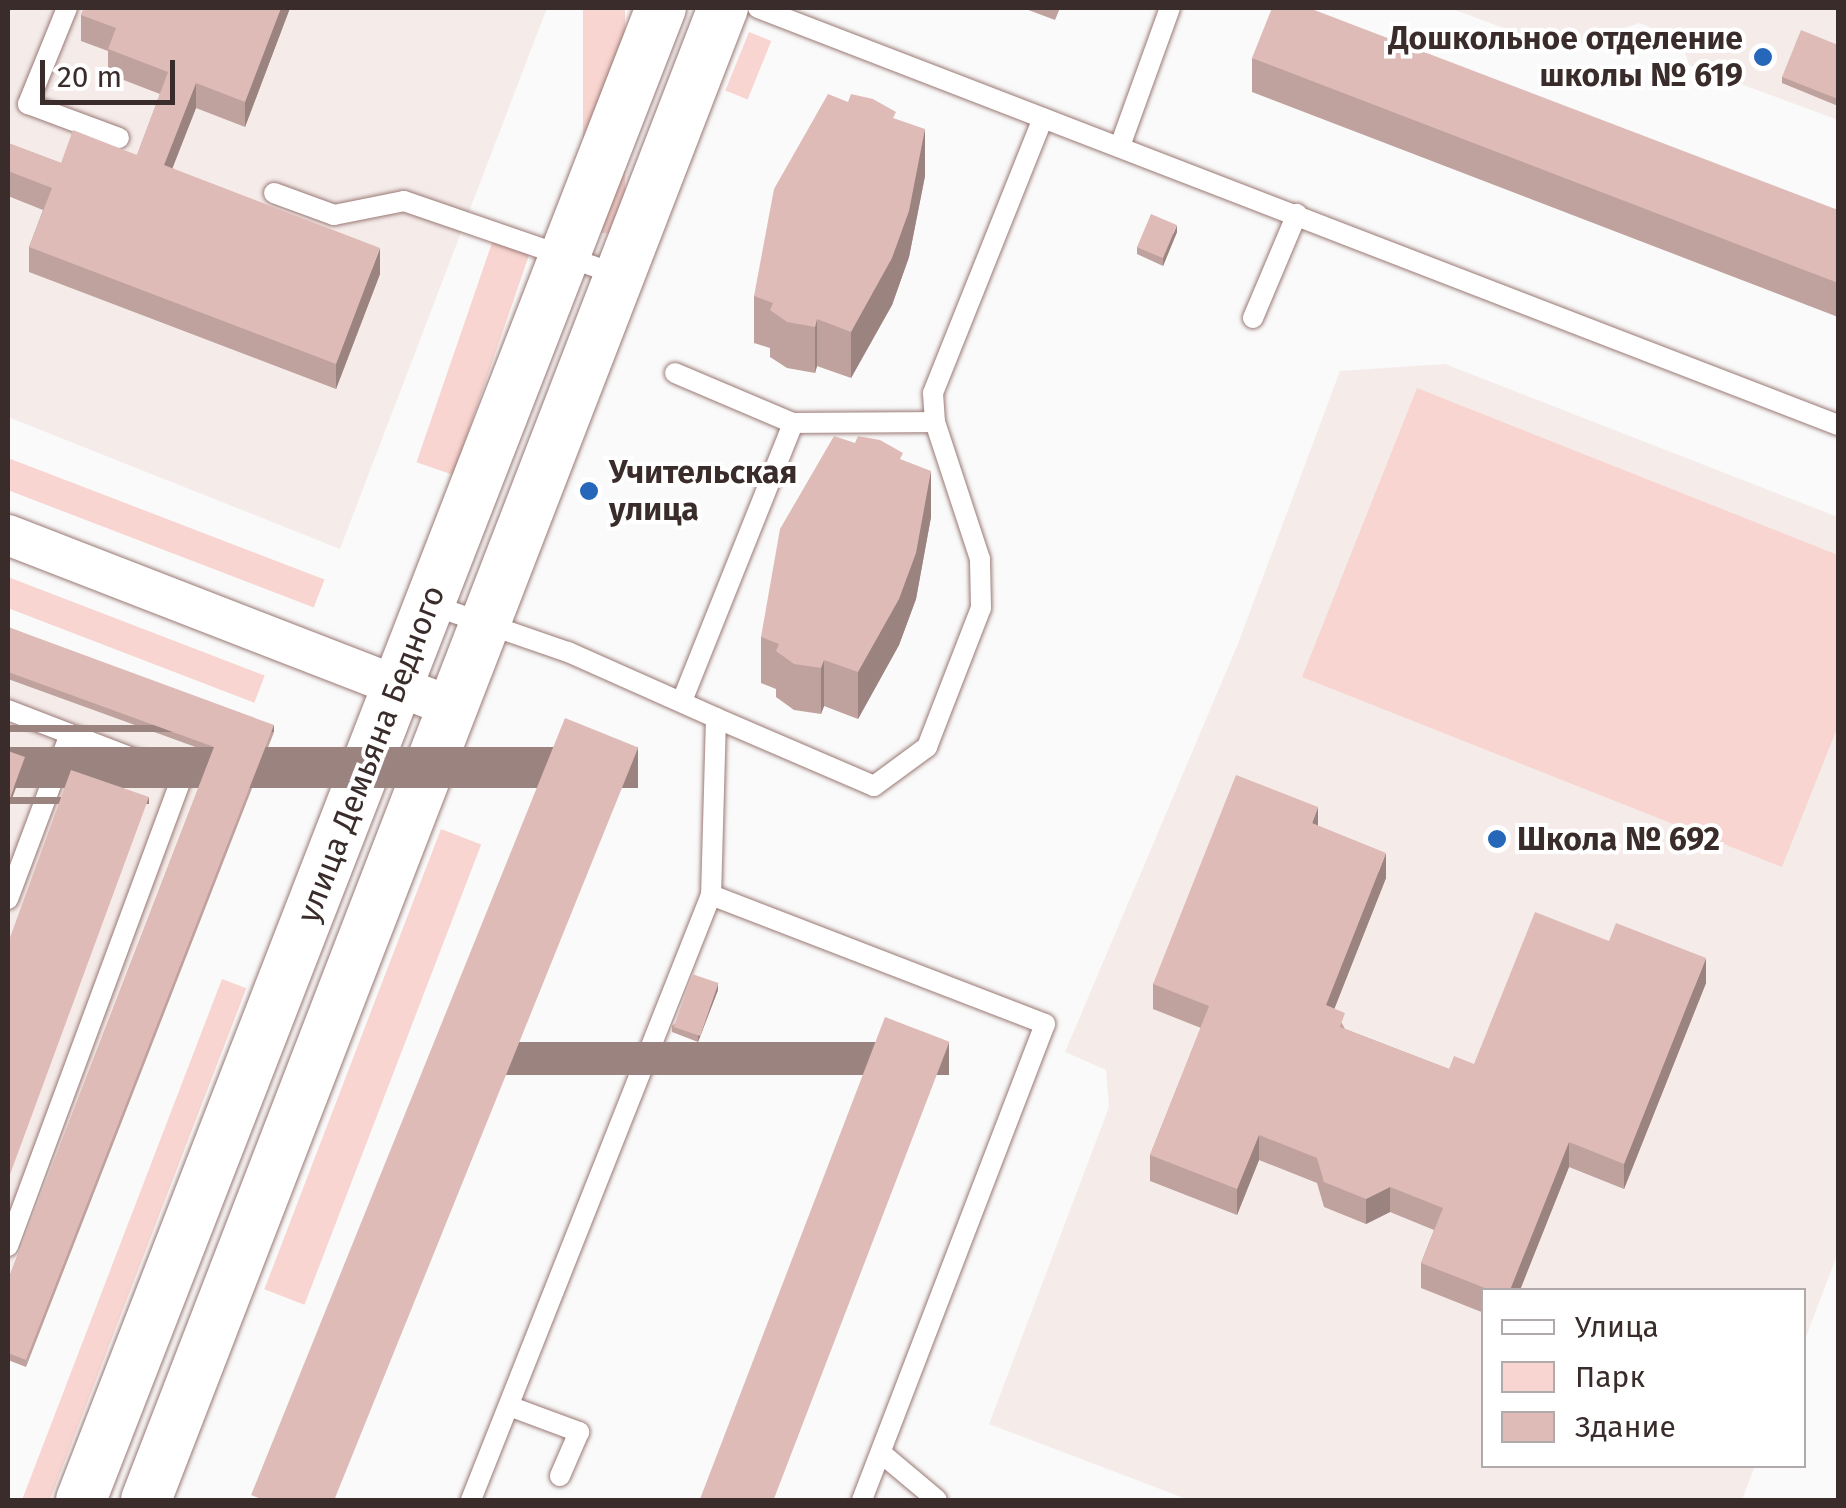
<!DOCTYPE html>
<html>
<head>
<meta charset="utf-8">
<style>
  body { margin:0 }
  #map { position:relative; width:1846px; height:1508px; overflow:hidden; background:#fafafa; font-family:"Fira Sans",sans-serif }
  div>[style] { position:absolute }
  .built>* { inset:0; background:#f5ecea }
  .green>* { inset:0; background:#f8d5d0; transform-origin:0 0 }
  .roads { filter:drop-shadow(0 0 2px #997975) drop-shadow(0 0 2px #997975) }
  .service>* { height:20px; margin:-10px; padding:0 10px; transform-origin:10px; border-radius:10px; background:#fff }
  .minor>* { height:40px; margin:-20px; padding:0 20px; transform-origin:20px; border-radius:20px; background:#fff }
  .tertiary>* { height:50px; margin:-25px; padding:0 25px; transform-origin:25px; border-radius:25px; background:#fff }
  .wall>* { inset:0; background:#bfa19d }
  .shaded-wall>* { inset:0; background:#9b8380; transform-origin:0 0 }
  .building>* { inset:0; background:#debbb7; transform-origin:0 0 }
  .dots>* { width:28px; height:28px; translate:-50% -50%; box-sizing:border-box; border:5px solid #fff; border-radius:50% }
  span { translate:-50% -50%; white-space:nowrap; text-align:center; line-height:1.15; -webkit-text-stroke:8px #fff; paint-order:stroke }
  .poi-label { font-size:32px; color:#392c2a; font-weight:700 }
  .right { translate:-100% -50%; text-align:right }
  .left { translate:0 -50%; text-align:left }
  .street-label { font-size:32px; color:#392c2a }
  .frame { position:absolute; inset:0; border:10px solid #392c2a; pointer-events:none }
  .legend { position:absolute; left:1481px; top:1288px; width:325px; height:180px; box-sizing:border-box; background:#fff; border:2px solid #b0abaa; margin:0; padding:12px 18px; list-style:none; font-size:30px; color:#392c2a }
  .legend li { display:flex; align-items:center; gap:20px; height:50px }
  .legend b { width:50px; border:2px solid #b0abaa }
  .scale { position:absolute; left:40px; top:60px; width:135px; height:45px; box-sizing:border-box; border:5px solid #392c2a; border-top:0; padding-left:12px; font-size:30px; line-height:35px; white-space:nowrap; color:#392c2a; -webkit-text-stroke:8px #fff; paint-order:stroke }
</style>
</head>
<body>
<div id="map">
  <div class="built">
    <div style="clip-path:polygon(8px 8px,547px 8px,340px 549px,8px 417px)"></div>
    <div style="clip-path:polygon(1450px 8px,1838px 8px,1838px 120px,1689px 65px,1681px 40px,1639px 23px,1562px 50px)"></div>
    <div style="clip-path:polygon(1445px 364px,1838px 517px,1838px 1253px,1804px 1342px,1804px 1290px,1484px 1290px,1484px 1466px,1755px 1466px,1742px 1500px,1189px 1500px,989px 1424px,1109px 1107px,1106px 1070px,1065px 1052px,1237px 646px,1340px 371px)"></div>
    <div style="clip-path:polygon(8px 634px,274px 732px,26px 1367px,8px 1359px)"></div>
  </div>
  <div class="green">
    <div style="left:583px;top:8px;width:42px;height:225px"></div>
    <div style="left:749px;top:32px;width:24px;height:63px;rotate:22deg"></div>
    <div style="left:493px;top:240px;width:39px;height:235px;rotate:19deg"></div>
    <div style="clip-path:polygon(1417px 388px,1838px 555px,1838px 726px,1782px 867px,1302px 677px)"></div>
    <div style="left:8px;top:458px;width:339px;height:30px;rotate:21deg"></div>
    <div style="left:8px;top:577px;width:275px;height:29px;rotate:21deg"></div>
    <div style="left:441px;top:829px;width:43px;height:493px;rotate:21deg"></div>
    <div style="left:222px;top:979px;width:26px;height:558px;rotate:21deg"></div>
  </div>
  <div class="roads">
    <div class="service">
      <div style="left:67px;top:8px;width:104px;rotate:112.1deg"></div>
      <div style="left:28px;top:104px;width:97px;rotate:20.5deg"></div>
      <div style="left:758px;top:8px;width:1158px;rotate:21.11deg"></div>
      <div style="left:1120px;top:146px;width:147px;rotate:-70.1deg"></div>
      <div style="left:274px;top:193px;width:64px;rotate:20.1deg"></div>
      <div style="left:334px;top:215px;width:71px;rotate:-11.3deg"></div>
      <div style="left:404px;top:201px;width:227px;rotate:19deg"></div>
      <div style="left:1253px;top:318px;width:113px;rotate:-67.1deg"></div>
      <div style="left:675px;top:373px;width:128px;rotate:23deg"></div>
      <div style="left:429px;top:604px;width:147px;rotate:19.1deg"></div>
      <div style="left:568px;top:652px;width:162px;rotate:24deg"></div>
      <div style="left:716px;top:718px;width:177px;rotate:91.6deg"></div>
      <div style="left:711px;top:895px;width:651px;rotate:111.64deg"></div>
      <div style="left:682px;top:701px;width:299px;rotate:-68.2deg"></div>
      <div style="left:793px;top:423px;width:142px;rotate:-0.4deg"></div>
      <div style="left:8px;top:710px;width:186px;rotate:21.1deg"></div>
      <div style="left:182px;top:777px;width:500px;rotate:110.35deg"></div>
      <div style="left:716px;top:718px;width:172px;rotate:23.3deg"></div>
      <div style="left:874px;top:786px;width:66px;rotate:-36.3deg"></div>
      <div style="left:927px;top:747px;width:149px;rotate:-68.8deg"></div>
      <div style="left:981px;top:608px;width:49px;rotate:-91.2deg"></div>
      <div style="left:980px;top:559px;width:144px;rotate:-108.2deg"></div>
      <div style="left:935px;top:422px;width:29px;rotate:-94deg"></div>
      <div style="left:933px;top:393px;width:296px;rotate:-68.2deg"></div>
      <div style="left:711px;top:895px;width:358px;rotate:21.1deg"></div>
      <div style="left:1045px;top:1024px;width:510px;rotate:111.03deg"></div>
      <div style="left:8px;top:899px;width:176px;rotate:-69.4deg"></div>
      <div style="left:509px;top:1406px;width:75px;rotate:20.4deg"></div>
      <div style="left:579px;top:1432px;width:48px;rotate:113.4deg"></div>
      <div style="left:881px;top:1453px;width:73px;rotate:40deg"></div>
    </div>
    <div class="minor">
      <div style="left:8px;top:535px;width:476px;rotate:21.2deg"></div>
    </div>
    <div class="tertiary">
      <div style="left:81px;top:1500px;width:1601px;rotate:-68.76deg"></div>
      <div style="left:146px;top:1500px;width:1600px;rotate:-68.86deg"></div>
    </div>
  </div>
  <div class="wall">
    <div style="clip-path:polygon(84px 8px,290px 8px,245px 127px,196px 108px,172px 168px,380px 274px,336px 389px,29px 272px,29px 247px,43px 210px,8px 196px,8px 143px,61px 163px,137px 155px,160px 94px,108px 74px,108px 51px,81px 41px,81px 15px)"></div>
    <div style="clip-path:polygon(1023px 8px,1060px 8px,1055px 20px)"></div>
    <div style="clip-path:polygon(1838px 45px,1838px 106px,1782px 83px,1782px 77px)"></div>
    <div style="clip-path:polygon(1252px 58px,1838px 210px,1838px 317px,1252px 92px)"></div>
    <div style="clip-path:polygon(896px 119px,925px 176px,909px 257px,892px 305px,851px 378px,817px 366px,815px 373px,787px 368px,770px 357px,770px 348px,754px 343px,754px 296px)"></div>
    <div style="clip-path:polygon(1177px 232px,1163px 266px,1137px 254px,1137px 247px)"></div>
    <div style="clip-path:polygon(903px 460px,931px 517px,916px 599px,899px 645px,858px 719px,824px 706px,821px 714px,794px 710px,776px 697px,776px 689px,761px 683px,761px 637px)"></div>
    <div style="clip-path:polygon(8px 627px,274px 732px,26px 1367px,8px 1360px,8px 1280px,212px 753px,8px 679px)"></div>
    <div style="clip-path:polygon(1318px 826px,1386px 878px,1334px 1009px,1345px 1029px,1449px 1069px,1474px 1064px,1706px 983px,1624px 1189px,1569px 1167px,1520px 1290px,1484px 1290px,1484px 1313px,1421px 1288px,1421px 1263px,1434px 1230px,1390px 1212px,1366px 1224px,1324px 1207px,1317px 1183px,1259px 1160px,1237px 1215px,1150px 1181px,1150px 1155px,1201px 1028px,1153px 1009px,1153px 984px)"></div>
    <div style="clip-path:polygon(718px 990px,698px 1042px,672px 1032px,672px 1026px)"></div>
  </div>
  <div class="shaded-wall">
    <div style="clip-path:polygon(281px 8px,290px 8px,245px 127px,245px 102px)"></div>
    <div style="clip-path:polygon(196px 83px,196px 108px,164px 190px,164px 165px)"></div>
    <div style="clip-path:polygon(925px 129px,925px 176px,909px 257px,892px 305px,851px 378px,851px 332px)"></div>
    <div style="clip-path:polygon(1177px 225px,1177px 232px,1163px 266px,1163px 259px)"></div>
    <div style="clip-path:polygon(380px 248px,380px 274px,336px 389px,336px 364px)"></div>
    <div style="clip-path:polygon(817px 319px,817px 366px,815px 373px,815px 327px)"></div>
    <div style="clip-path:polygon(931px 471px,931px 517px,916px 599px,899px 645px,858px 719px,858px 672px)"></div>
    <div style="clip-path:polygon(824px 660px,824px 706px,821px 714px,821px 668px)"></div>
    <div style="left:274px;top:725px;width:7px;height:682px;rotate:90deg"></div>
    <div style="left:638px;top:747px;width:41px;height:807px;rotate:90deg"></div>
    <div style="clip-path:polygon(25px 757px,25px 764px,8px 809px,8px 803px)"></div>
    <div style="left:149px;top:797px;width:7px;height:408px;rotate:90deg"></div>
    <div style="clip-path:polygon(1318px 807px,1318px 832px,1312px 823px)"></div>
    <div style="clip-path:polygon(1386px 853px,1386px 878px,1326px 1030px,1326px 1005px)"></div>
    <div style="clip-path:polygon(1706px 958px,1706px 983px,1624px 1189px,1624px 1164px)"></div>
    <div style="clip-path:polygon(718px 983px,718px 990px,698px 1042px,698px 1035px)"></div>
    <div style="left:949px;top:1042px;width:33px;height:491px;rotate:90deg"></div>
    <div style="clip-path:polygon(1259px 1135px,1259px 1160px,1237px 1215px,1237px 1189px)"></div>
    <div style="clip-path:polygon(1569px 1142px,1569px 1167px,1520px 1290px,1510px 1290px)"></div>
    <div style="clip-path:polygon(1390px 1187px,1390px 1212px,1366px 1224px,1366px 1199px)"></div>
  </div>
  <div class="building">
    <div style="clip-path:polygon(84px 8px,281px 8px,245px 102px,196px 83px,164px 165px,380px 248px,336px 364px,29px 247px,52px 188px,8px 171px,8px 143px,61px 163px,73px 130px,137px 155px,168px 72px,108px 49px,116px 28px,81px 15px)"></div>
    <div style="clip-path:polygon(1272px 8px,1309px 8px,1838px 210px,1838px 283px,1252px 58px)"></div>
    <div style="clip-path:polygon(1801px 30px,1838px 45px,1838px 99px,1782px 77px)"></div>
    <div style="clip-path:polygon(828px 94px,848px 102px,851px 94px,873px 99px,896px 112px,893px 118px,925px 129px,909px 211px,892px 258px,851px 332px,817px 319px,815px 327px,787px 322px,770px 310px,773px 303px,754px 296px,774px 189px)"></div>
    <div style="left:1151px;top:214px;width:28px;height:36px;rotate:23deg"></div>
    <div style="clip-path:polygon(834px 436px,855px 443px,858px 436px,880px 440px,903px 453px,900px 459px,931px 471px,916px 553px,899px 599px,858px 672px,824px 660px,821px 668px,794px 664px,776px 651px,779px 644px,761px 637px,780px 529px)"></div>
    <div style="clip-path:polygon(8px 627px,274px 725px,26px 1360px,8px 1353px,8px 1280px,214px 747px,8px 672px)"></div>
    <div style="left:565px;top:718px;width:79px;height:838px;rotate:22deg"></div>
    <div style="clip-path:polygon(8px 751px,25px 757px,8px 803px)"></div>
    <div style="clip-path:polygon(71px 770px,149px 797px,8px 1180px,8px 943px)"></div>
    <div style="clip-path:polygon(1236px 775px,1318px 807px,1312px 823px,1386px 853px,1326px 1005px,1345px 1013px,1340px 1027px,1449px 1069px,1454px 1056px,1474px 1064px,1535px 912px,1609px 941px,1616px 923px,1706px 958px,1624px 1164px,1569px 1142px,1510px 1290px,1490px 1290px,1421px 1263px,1443px 1208px,1390px 1187px,1366px 1199px,1324px 1182px,1317px 1158px,1259px 1135px,1237px 1189px,1150px 1155px,1209px 1006px,1153px 984px)"></div>
    <div style="left:692px;top:974px;width:28px;height:56px;rotate:19deg"></div>
    <div style="left:885px;top:1017px;width:69px;height:517px;rotate:21deg"></div>
  </div>
  <div class="dots">
    <div style="left:1763px;top:57px;background:#2767b9"></div>
    <div style="left:589px;top:491px;background:#2767b9"></div>
    <div style="left:1497px;top:839px;background:#2767b9"></div>
  </div>
  <div class="poi-label">
    <span class="right" style="left:1743px;top:57px">Дошкольное отделение<br>школы № 619</span>
    <span class="left" style="left:609px;top:491px">Учительская<br>улица</span>
    <span class="left" style="left:1517px;top:839px">Школа № 692</span>
  </div>
  <div class="street-label">
    <span style="left:371px;top:754px;rotate:-69deg">улица Демьяна Бедного</span>
  </div>
  <div class="frame"></div>
  <ul class="legend">
  <li><b style="height:12px;background:#fff"></b>Улица</li>
  <li><b style="height:28px;background:#f8d5d0"></b>Парк</li>
  <li><b style="height:28px;background:#debbb7"></b>Здание</li>
  </ul>
  <div class="scale">20 m</div>
</div>
</body>
</html>
